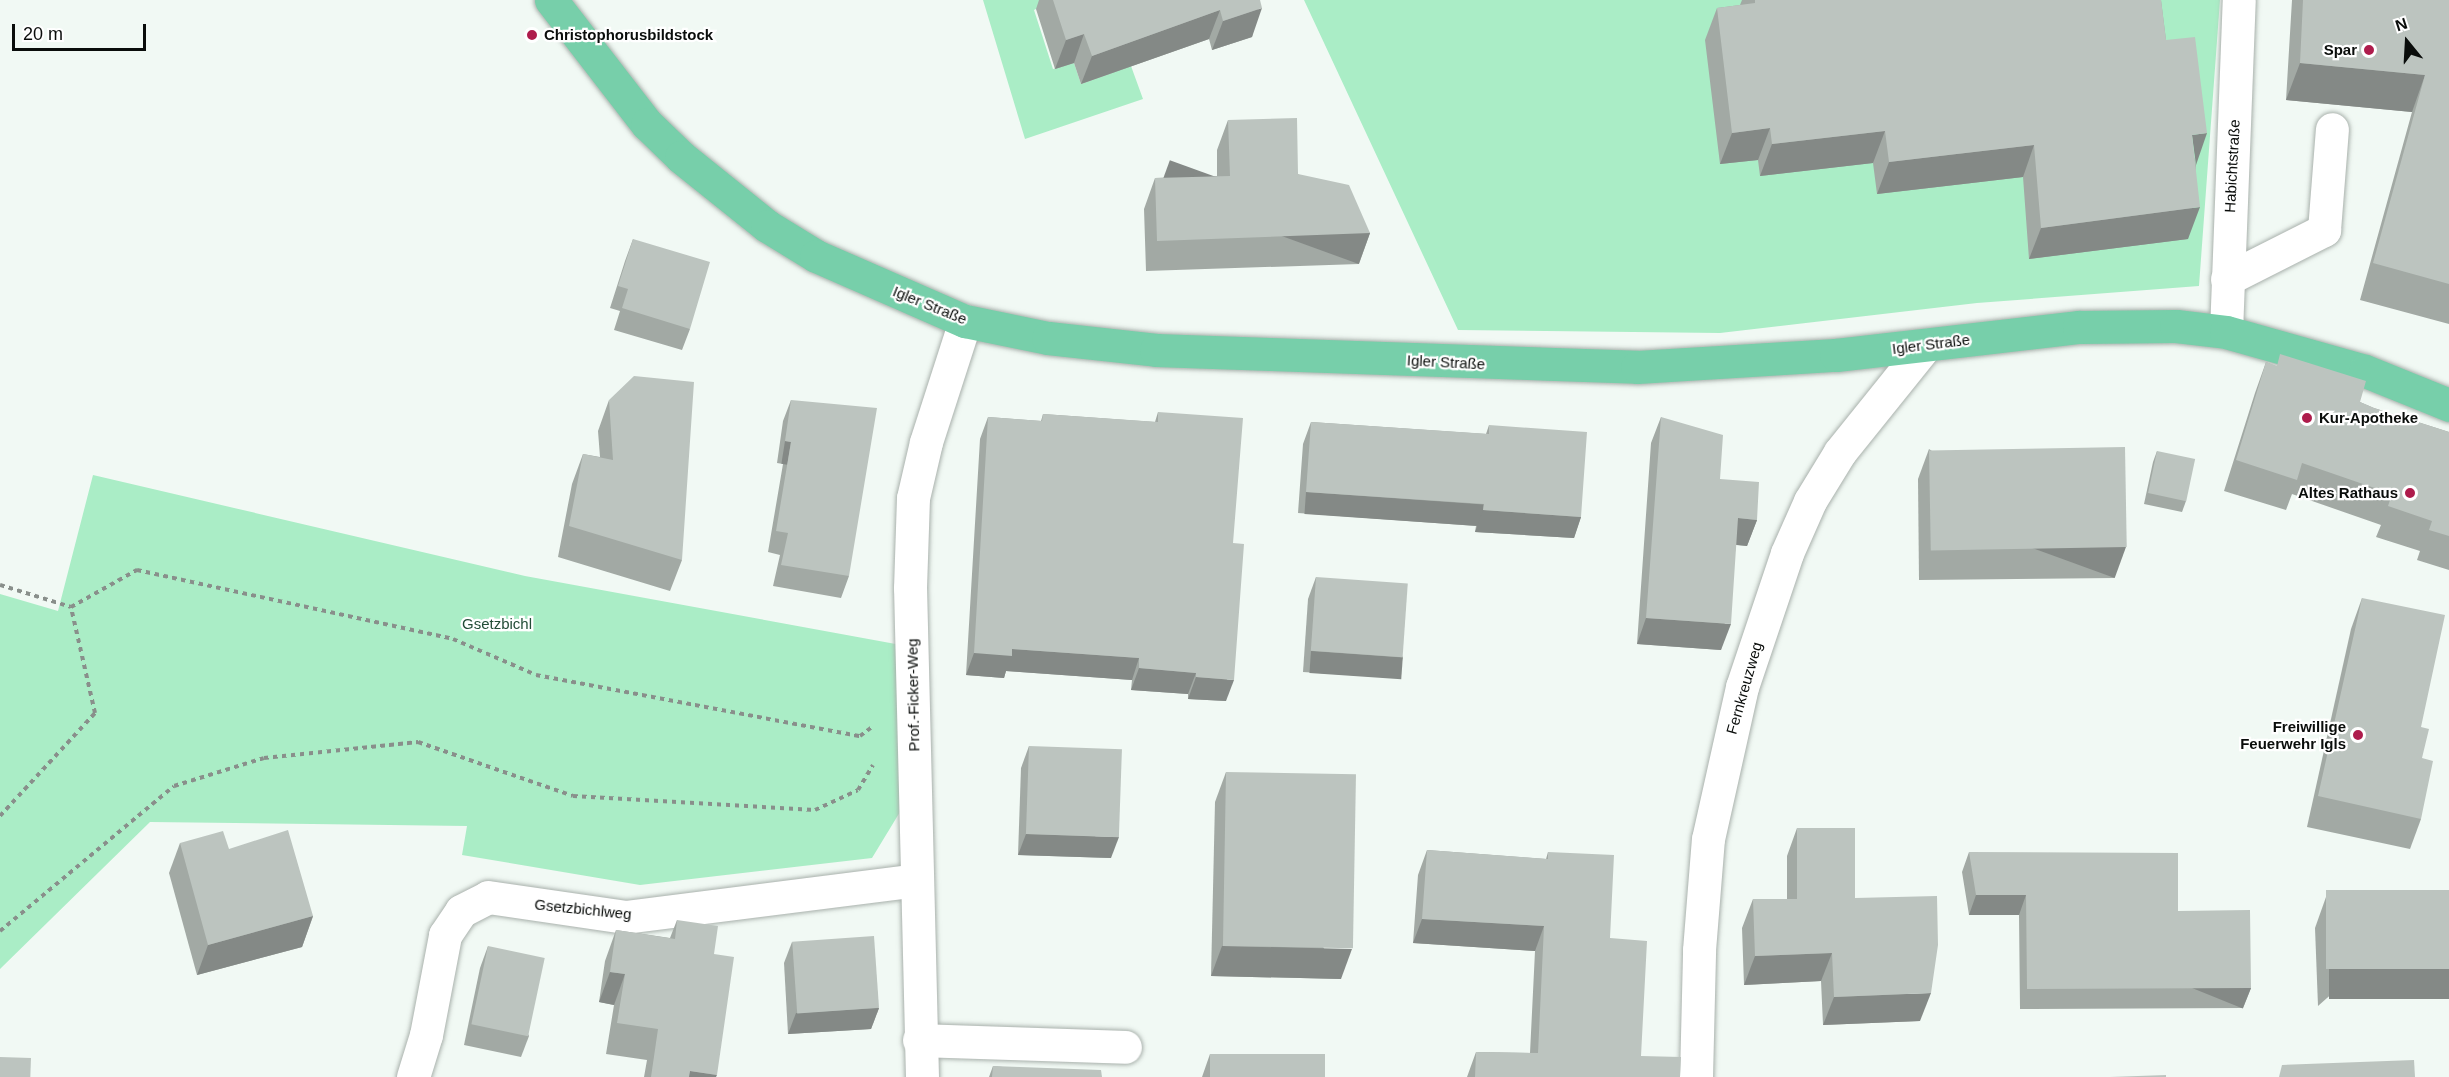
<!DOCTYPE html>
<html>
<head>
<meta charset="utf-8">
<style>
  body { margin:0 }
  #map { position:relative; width:2449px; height:1077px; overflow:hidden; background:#f1f9f4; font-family:Arial,sans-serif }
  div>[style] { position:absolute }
  .green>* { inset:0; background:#aaedc6 }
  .path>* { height:4px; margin-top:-2px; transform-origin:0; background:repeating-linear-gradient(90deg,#898f8b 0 4.5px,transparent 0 9px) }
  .roads { filter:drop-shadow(0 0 2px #a9b1ac) drop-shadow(0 0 2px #a9b1ac) }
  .minor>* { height:33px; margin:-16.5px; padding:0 16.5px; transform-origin:16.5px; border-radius:16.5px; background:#fff }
  .major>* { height:33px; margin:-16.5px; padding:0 16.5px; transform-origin:16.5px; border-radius:16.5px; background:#77cfaa }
  .wall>* { inset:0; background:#a2a9a4 }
  .shaded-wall>* { inset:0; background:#848986; transform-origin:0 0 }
  .building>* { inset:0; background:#bcc4bf; transform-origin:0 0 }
  .dots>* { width:16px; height:16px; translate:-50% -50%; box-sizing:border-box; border:3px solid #fff; border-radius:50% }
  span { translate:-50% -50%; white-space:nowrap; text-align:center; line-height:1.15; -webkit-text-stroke:4.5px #fff; paint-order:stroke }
  .poi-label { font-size:15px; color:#0a0d0b; font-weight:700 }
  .left { translate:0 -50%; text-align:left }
  .right { translate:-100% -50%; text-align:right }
  .street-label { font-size:15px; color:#0a0d0b }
  .park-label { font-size:15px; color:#234d37 }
  .north { position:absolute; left:2377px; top:12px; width:60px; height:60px; -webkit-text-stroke:4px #fff; paint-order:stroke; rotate:342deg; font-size:16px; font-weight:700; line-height:24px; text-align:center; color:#0a0d0b }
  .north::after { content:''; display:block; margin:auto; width:21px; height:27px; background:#0a0d0b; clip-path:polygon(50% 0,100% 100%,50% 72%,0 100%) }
  .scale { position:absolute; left:12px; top:24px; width:134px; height:27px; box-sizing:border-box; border:3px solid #0a0d0b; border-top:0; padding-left:8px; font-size:18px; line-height:21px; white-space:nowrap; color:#0a0d0b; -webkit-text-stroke:4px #fff; paint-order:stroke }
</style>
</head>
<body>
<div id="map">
  <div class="green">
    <div style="clip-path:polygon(983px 0,1054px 0,1034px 10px,1053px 69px,1074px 63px,1081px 84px,1131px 66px,1143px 99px,1025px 139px)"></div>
    <div style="clip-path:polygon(1304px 0,2220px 0,2199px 286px,1977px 303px,1720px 333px,1458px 330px)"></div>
    <div style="clip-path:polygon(93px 475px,525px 576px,912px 647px,903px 807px,872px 858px,640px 885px,462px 855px,467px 826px,150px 822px,0 969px,0 594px,58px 611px)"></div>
  </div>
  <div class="path">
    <div style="left:0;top:585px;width:74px;rotate:17.2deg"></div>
    <div style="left:71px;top:607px;width:76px;rotate:-29.3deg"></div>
    <div style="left:137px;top:570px;width:323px;rotate:12.3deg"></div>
    <div style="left:453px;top:639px;width:90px;rotate:23.4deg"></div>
    <div style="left:536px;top:675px;width:330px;rotate:10.7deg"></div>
    <div style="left:860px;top:736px;width:15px;rotate:-37deg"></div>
    <div style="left:0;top:816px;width:140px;rotate:-47.3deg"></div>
    <div style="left:95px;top:713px;width:109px;rotate:-102.8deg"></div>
    <div style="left:0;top:931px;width:226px;rotate:-39.8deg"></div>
    <div style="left:174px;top:786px;width:94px;rotate:-17.3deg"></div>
    <div style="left:264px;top:758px;width:155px;rotate:-5.9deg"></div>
    <div style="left:418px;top:742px;width:164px;rotate:19.2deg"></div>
    <div style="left:573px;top:796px;width:242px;rotate:3.3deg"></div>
    <div style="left:815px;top:810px;width:47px;rotate:-24.9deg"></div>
    <div style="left:858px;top:790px;width:29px;rotate:-59deg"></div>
  </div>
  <div class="roads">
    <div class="minor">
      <div style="left:2227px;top:279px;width:109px;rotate:-26.8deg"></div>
      <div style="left:2324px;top:230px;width:101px;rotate:-85.5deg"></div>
      <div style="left:2226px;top:332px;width:332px;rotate:-87.8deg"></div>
      <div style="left:919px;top:1040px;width:206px;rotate:1.9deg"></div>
      <div style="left:413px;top:1077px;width:44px;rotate:-72.8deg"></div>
      <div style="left:426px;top:1035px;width:102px;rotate:-79.2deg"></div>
      <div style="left:445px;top:935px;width:29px;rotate:-56deg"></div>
      <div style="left:461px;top:911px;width:30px;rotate:-27deg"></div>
      <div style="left:488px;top:897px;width:138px;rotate:8.3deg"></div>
      <div style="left:625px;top:917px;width:294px;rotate:-7.2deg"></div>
      <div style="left:922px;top:1077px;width:489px;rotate:-91.4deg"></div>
      <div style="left:910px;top:588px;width:90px;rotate:-88.1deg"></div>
      <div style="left:913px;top:498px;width:57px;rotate:-76.9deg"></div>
      <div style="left:926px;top:442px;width:127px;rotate:-72.1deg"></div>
      <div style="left:1696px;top:1077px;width:127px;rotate:-88.6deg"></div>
      <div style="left:1699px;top:950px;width:111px;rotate:-85.4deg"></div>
      <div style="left:1708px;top:839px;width:156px;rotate:-77.4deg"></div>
      <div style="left:1742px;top:687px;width:141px;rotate:-71.4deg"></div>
      <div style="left:1787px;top:553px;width:57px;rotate:-66.1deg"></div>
      <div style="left:1810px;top:501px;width:57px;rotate:-58.5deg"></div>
      <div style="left:1840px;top:452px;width:137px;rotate:-51.2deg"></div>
    </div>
    <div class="major">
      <div style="left:551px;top:0;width:157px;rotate:52.3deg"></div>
      <div style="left:647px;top:124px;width:47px;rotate:44.1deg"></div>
      <div style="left:681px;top:157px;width:110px;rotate:38.7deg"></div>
      <div style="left:767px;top:226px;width:57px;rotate:31.5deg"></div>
      <div style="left:816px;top:256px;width:163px;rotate:23.6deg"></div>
      <div style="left:965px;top:321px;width:85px;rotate:11.6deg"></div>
      <div style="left:1048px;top:338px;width:109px;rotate:6.3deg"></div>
      <div style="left:1156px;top:350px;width:481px;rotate:2deg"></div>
      <div style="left:1637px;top:367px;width:199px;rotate:-3.5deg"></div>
      <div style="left:1836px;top:355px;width:245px;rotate:-6.6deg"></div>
      <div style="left:2079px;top:327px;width:97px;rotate:-0.6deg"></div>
      <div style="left:2176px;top:326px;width:50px;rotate:6.8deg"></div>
      <div style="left:2226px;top:332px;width:144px;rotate:15.7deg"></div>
      <div style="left:2365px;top:371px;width:91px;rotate:22deg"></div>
    </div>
  </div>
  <div class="wall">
    <div style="clip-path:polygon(1039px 0,1260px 0,1252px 37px,1212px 50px,1209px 39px,1081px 84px,1074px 63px,1055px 69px,1036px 9px)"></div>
    <div style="clip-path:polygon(1742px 0,2161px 0,2166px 40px,2196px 165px,2188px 239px,2029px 259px,2023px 177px,1877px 194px,1873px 163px,1760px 176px,1758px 160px,1720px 164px,1705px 40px,1717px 8px,1740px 5px)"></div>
    <div style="clip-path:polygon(2292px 0,2449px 0,2449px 324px,2360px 300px,2412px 112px,2286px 100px)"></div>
    <div style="clip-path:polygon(1228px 120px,1298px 174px,1370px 233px,1359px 264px,1146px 271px,1144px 209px,1155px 178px,1217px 176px,1217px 150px)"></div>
    <div style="clip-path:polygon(633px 239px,690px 329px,682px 350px,614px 330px,620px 311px,610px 308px,625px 261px)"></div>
    <div style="clip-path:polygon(2266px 362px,2374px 408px,2449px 432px,2449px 570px,2417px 560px,2420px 551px,2376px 537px,2381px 525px,2292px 494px,2286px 510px,2224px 491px,2255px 393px)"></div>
    <div style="clip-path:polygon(609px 400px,682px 560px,670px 591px,558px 557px,572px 484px,583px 454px,600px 457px,598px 431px)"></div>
    <div style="clip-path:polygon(791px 400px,849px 576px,841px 598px,773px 586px,780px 555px,768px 552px,783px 464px,777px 463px,783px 421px)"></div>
    <div style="clip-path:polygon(1158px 412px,1233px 543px,1226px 701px,1188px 699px,1188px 694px,1131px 690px,1132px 680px,1006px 671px,1004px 678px,966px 675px,980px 439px,988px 417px,1041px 421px,1043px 414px,1155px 422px)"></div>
    <div style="clip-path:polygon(1661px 417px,1720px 479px,1757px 520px,1747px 546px,1736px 545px,1721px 650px,1637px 644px,1651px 443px)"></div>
    <div style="clip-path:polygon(1311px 422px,1486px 434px,1489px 425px,1581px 517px,1574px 538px,1475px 532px,1476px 526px,1298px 513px,1303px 444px)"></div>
    <div style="clip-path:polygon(1929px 449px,2115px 578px,1919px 580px,1918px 479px)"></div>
    <div style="clip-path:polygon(2157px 451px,2186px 501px,2182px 512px,2144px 504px,2153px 462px)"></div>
    <div style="clip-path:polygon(1316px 577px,1403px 657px,1395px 678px,1303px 672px,1308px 599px)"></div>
    <div style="clip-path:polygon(2362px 598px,2421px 727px,2422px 758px,2421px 819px,2410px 849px,2307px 827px,2351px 629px)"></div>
    <div style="clip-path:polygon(1029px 746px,1111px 858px,1018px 855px,1021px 768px)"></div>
    <div style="clip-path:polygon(1226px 772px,1341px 979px,1211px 976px,1215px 802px)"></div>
    <div style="clip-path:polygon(1797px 828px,1855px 898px,1920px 1021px,1823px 1025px,1821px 981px,1744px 985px,1742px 928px,1753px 899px,1787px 899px,1787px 856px)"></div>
    <div style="clip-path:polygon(180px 843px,229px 849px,313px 916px,302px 947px,197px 975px,169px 873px)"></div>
    <div style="clip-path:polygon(1427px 850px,1546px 859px,1548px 852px,1610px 938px,1641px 1056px,1680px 1077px,1467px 1077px,1476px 1052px,1530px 1053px,1535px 951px,1413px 943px,1418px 875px)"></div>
    <div style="clip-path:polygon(1969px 852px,2178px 911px,2251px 988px,2243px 1008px,2020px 1009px,2019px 915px,1969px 915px,1962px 872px)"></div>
    <div style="clip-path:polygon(2449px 890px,2318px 1006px,2315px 928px,2326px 897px)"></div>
    <div style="clip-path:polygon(677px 920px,714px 954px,716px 1077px,644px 1077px,647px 1060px,606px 1054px,614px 1005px,599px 1002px,605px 961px,616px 930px,670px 938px)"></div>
    <div style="clip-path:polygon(792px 942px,879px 1008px,871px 1029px,788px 1034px,784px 963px)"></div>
    <div style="clip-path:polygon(488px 946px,529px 1036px,521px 1057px,464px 1045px,480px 968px)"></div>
    <div style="clip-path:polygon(1210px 1054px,1325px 1077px,1202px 1077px)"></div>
    <div style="clip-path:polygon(993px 1066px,1102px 1077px,989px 1077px)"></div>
  </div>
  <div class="shaded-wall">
    <div style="clip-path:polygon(1262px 8px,1252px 37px,1212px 50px,1223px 21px)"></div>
    <div style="clip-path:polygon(1220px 10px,1209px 39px,1081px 84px,1092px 56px)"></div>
    <div style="clip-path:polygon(1084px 34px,1074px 63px,1055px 69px,1066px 40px)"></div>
    <div style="clip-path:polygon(2300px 63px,2425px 75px,2412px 112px,2286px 100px)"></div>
    <div style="clip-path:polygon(1770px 128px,1758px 160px,1720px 164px,1732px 133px)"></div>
    <div style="clip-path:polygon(1885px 131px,1873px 163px,1760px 176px,1772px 144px)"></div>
    <div style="clip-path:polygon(2207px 133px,2196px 165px,2192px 135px)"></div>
    <div style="clip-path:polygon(2034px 145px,2023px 177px,1877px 194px,1889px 162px)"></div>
    <div style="clip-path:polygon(2200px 207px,2188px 239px,2029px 259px,2041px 228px)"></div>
    <div style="left:1370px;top:233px;width:33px;height:213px;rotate:110deg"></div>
    <div style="left:785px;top:441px;width:6px;height:23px;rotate:9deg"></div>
    <div style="left:1306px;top:492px;width:178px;height:22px;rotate:4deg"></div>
    <div style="clip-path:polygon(1483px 510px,1581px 517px,1574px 538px,1475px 532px)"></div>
    <div style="clip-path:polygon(1738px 518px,1757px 520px,1747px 546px,1729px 544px)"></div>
    <div style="left:2126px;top:547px;width:33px;height:196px;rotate:110deg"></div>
    <div style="clip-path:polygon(1646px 618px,1731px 624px,1721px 650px,1637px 644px)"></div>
    <div style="clip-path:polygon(1012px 649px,1139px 658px,1132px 680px,1006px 671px,1004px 678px,966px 675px,974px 653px)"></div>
    <div style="left:1311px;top:651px;width:92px;height:22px;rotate:4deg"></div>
    <div style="clip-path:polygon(1139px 668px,1196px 673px,1188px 694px,1131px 690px)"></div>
    <div style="clip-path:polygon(1196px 677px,1234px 680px,1226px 701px,1188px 699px)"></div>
    <div style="clip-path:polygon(1026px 834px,1119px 837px,1111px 858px,1018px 855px)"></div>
    <div style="clip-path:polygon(1976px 895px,2026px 895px,2019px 915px,1969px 915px)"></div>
    <div style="clip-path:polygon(313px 916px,302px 947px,197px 975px,208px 945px)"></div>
    <div style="clip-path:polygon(1422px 919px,1544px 926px,1535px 951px,1413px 943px)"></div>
    <div style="clip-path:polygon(1222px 946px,1352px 949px,1341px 979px,1211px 976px)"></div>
    <div style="clip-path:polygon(1832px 953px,1821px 981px,1744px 985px,1755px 956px)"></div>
    <div style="left:2449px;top:969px;width:30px;height:120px;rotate:90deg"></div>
    <div style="clip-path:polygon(610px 972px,625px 974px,614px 1005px,599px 1002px)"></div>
    <div style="left:2251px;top:988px;width:22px;height:224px;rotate:112deg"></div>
    <div style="clip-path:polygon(1931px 993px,1920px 1021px,1823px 1025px,1834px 997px)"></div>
    <div style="clip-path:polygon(879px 1008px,871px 1029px,788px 1034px,796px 1013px)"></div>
    <div style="clip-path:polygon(690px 1071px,717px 1075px,716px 1077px,688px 1077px)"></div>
  </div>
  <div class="building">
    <div style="clip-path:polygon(1053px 0,1260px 0,1262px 8px,1223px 21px,1220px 10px,1092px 56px,1084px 34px,1066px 40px)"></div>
    <div style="clip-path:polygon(1755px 0,2161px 0,2166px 40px,2195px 37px,2207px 133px,2192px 135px,2200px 207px,2041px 228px,2034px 145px,1889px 162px,1885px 131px,1772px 144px,1770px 128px,1732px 133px,1717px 8px,1755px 3px)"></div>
    <div style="clip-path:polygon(2303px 0,2449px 0,2449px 284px,2373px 263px,2425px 75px,2300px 63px)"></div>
    <div style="clip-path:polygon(1297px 118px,1298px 174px,1349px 185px,1370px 233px,1157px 241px,1155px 178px,1230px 176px,1228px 120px)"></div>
    <div style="clip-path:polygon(633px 239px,710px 262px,690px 329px,622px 308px,628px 289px,618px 286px)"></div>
    <div style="clip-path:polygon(2280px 354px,2366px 381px,2360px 402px,2374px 408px,2449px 432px,2449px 536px,2429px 530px,2432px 521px,2388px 506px,2392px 494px,2302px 463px,2297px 480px,2236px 460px,2266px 362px,2277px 366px)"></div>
    <div style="clip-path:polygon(634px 376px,694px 382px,682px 560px,569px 526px,583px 454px,613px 460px,609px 400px)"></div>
    <div style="clip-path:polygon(791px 400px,877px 408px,849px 576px,781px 565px,788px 533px,776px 531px,791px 442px,785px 441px)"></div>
    <div style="clip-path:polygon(1158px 412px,1243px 418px,1233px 543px,1244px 544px,1234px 680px,1196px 677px,1196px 673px,1139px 668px,1139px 658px,1012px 649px,1012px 656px,974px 653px,988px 417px,1042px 421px,1043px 414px,1158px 422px)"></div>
    <div style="clip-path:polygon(1661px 417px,1723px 435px,1720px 479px,1759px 482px,1757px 520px,1738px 518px,1731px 624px,1646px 618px)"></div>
    <div style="clip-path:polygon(1311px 422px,1489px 434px,1489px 425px,1587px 432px,1581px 517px,1483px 510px,1484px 504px,1306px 492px)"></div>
    <div style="left:2125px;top:447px;width:100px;height:196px;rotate:89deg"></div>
    <div style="left:2157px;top:451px;width:39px;height:43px;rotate:12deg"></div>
    <div style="left:1316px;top:577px;width:92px;height:74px;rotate:4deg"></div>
    <div style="clip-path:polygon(2362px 598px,2445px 615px,2421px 727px,2429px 729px,2422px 758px,2433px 761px,2421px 819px,2318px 796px)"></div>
    <div style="left:1029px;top:746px;width:93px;height:88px;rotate:2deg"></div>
    <div style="left:1226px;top:772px;width:130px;height:174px;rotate:1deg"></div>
    <div style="clip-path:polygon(1797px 828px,1855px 828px,1855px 898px,1937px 896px,1938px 945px,1931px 993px,1834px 997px,1832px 953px,1755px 956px,1753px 899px,1797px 899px)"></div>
    <div style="clip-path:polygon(288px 830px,313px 916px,208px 945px,180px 843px,223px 831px,229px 849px)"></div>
    <div style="clip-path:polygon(1427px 850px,1548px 859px,1548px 852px,1614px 855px,1610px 938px,1647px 941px,1641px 1056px,1681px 1057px,1680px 1077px,1475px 1077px,1476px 1052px,1538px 1053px,1544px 926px,1422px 919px)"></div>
    <div style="clip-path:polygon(1969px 852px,2178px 853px,2178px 911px,2250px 910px,2251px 988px,2027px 989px,2026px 895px,1976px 895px)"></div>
    <div style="left:2449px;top:890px;width:79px;height:123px;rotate:90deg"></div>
    <div style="clip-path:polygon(677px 920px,718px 926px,714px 954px,734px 957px,717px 1075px,690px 1071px,689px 1077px,651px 1077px,658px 1029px,617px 1023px,625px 974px,610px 972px,616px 930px,675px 939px)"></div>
    <div style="left:874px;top:936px;width:72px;height:82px;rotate:86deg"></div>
    <div style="left:488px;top:946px;width:58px;height:80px;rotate:12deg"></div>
    <div style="left:1210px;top:1054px;width:115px;height:23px"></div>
    <div style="left:0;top:1057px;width:31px;height:20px;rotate:2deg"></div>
    <div style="clip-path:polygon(2414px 1060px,2415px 1077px,2279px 1077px,2282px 1065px)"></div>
    <div style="clip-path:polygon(993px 1066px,1101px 1070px,1102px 1077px,992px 1077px)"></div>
    <div style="clip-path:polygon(2166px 1075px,2166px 1077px,2110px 1077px)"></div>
  </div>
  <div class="dots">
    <div style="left:532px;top:35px;background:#ae1c4c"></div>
    <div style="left:2369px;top:50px;background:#ae1c4c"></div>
    <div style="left:2307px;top:418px;background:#ae1c4c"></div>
    <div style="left:2410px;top:493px;background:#ae1c4c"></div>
    <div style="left:2358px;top:735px;background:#ae1c4c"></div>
  </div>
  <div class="poi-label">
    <span class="left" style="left:544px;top:35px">Christophorusbildstock</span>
    <span class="right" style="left:2357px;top:50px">Spar</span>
    <span class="left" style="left:2319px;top:418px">Kur-Apotheke</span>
    <span class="right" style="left:2398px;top:493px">Altes Rathaus</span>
    <span class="right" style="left:2346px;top:735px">Freiwillige<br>Feuerwehr Igls</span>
  </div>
  <div class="street-label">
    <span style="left:2232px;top:166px;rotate:-87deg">Habichtstraße</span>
    <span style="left:930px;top:305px;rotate:22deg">Igler Straße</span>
    <span style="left:1931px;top:344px;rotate:-7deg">Igler Straße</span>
    <span style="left:1446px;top:362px;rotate:3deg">Igler Straße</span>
    <span style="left:1744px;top:688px;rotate:-74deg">Fernkreuzweg</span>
    <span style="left:913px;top:695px;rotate:-91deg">Prof.-Ficker-Weg</span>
    <span style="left:583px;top:909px;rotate:6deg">Gsetzbichlweg</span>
  </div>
  <div class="park-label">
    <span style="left:497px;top:624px">Gsetzbichl</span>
  </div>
  <div class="north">N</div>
  <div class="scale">20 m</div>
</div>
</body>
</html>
